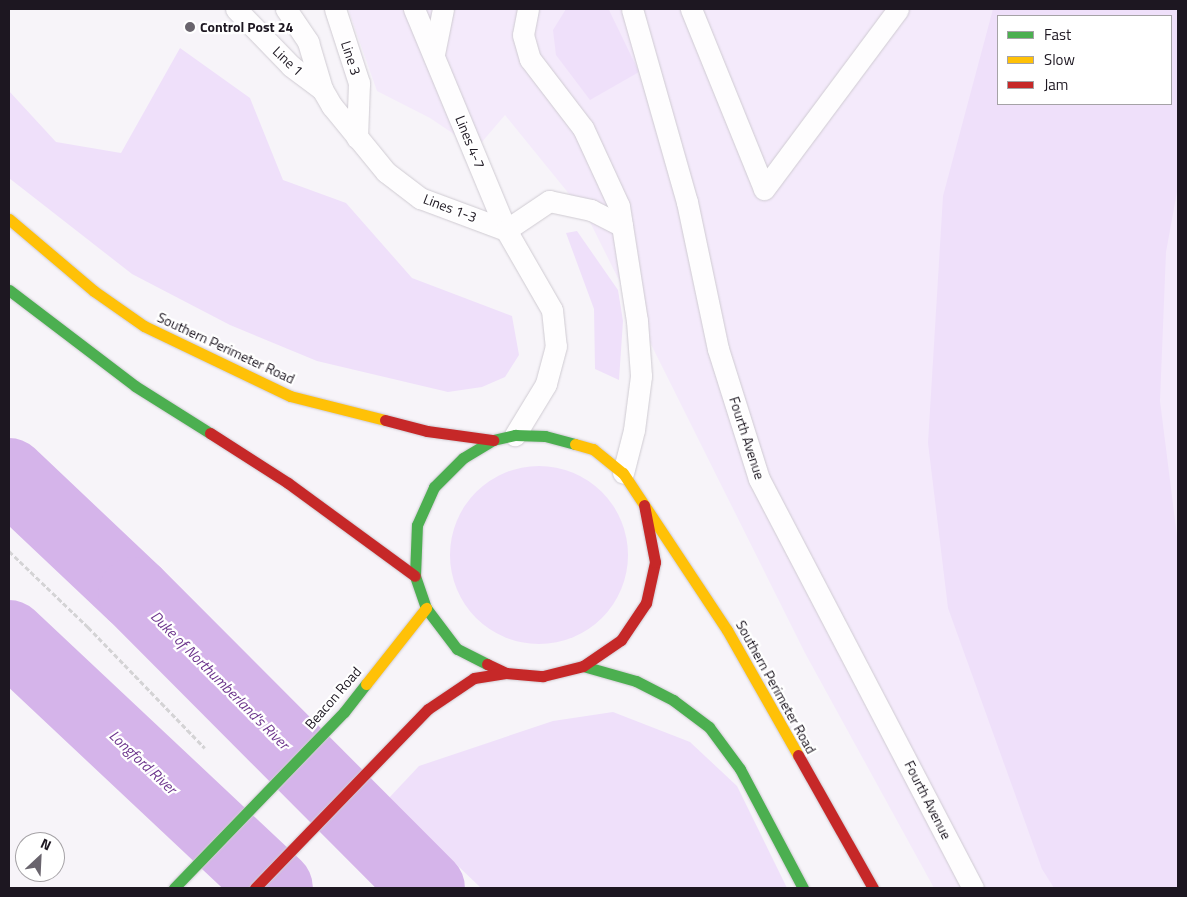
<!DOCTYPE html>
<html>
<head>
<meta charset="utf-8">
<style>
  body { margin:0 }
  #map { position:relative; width:1187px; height:897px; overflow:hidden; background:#f7f4f9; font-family:"Titillium Web",sans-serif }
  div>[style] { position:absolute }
  .built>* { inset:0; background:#f4eafb }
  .green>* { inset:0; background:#efe0fa }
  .round { border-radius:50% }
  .river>* { height:74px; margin:-37px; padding:0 37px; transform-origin:37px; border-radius:37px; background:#d5b4ea }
  .path>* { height:3px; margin-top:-1.5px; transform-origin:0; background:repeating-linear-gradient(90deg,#d4d3d5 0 5px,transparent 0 7.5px) }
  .roads { filter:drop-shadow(0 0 1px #cfcbd2) drop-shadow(0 0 1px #cfcbd2) }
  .lane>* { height:21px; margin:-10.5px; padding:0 10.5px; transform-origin:10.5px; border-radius:10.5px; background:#fefdfe }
  .fast>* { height:11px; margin:-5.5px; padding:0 5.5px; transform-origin:5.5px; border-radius:5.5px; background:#4caf50 }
  .slow>* { height:11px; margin:-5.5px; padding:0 5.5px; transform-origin:5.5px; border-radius:5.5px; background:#ffc107 }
  .jam>* { height:11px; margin:-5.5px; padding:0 5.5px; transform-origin:5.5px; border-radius:5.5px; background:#c62828 }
  .dots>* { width:14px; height:14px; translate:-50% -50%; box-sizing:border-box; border:2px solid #fff; border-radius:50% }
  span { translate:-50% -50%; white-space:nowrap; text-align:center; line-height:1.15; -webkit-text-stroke:4.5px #fff; paint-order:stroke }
  .poi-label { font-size:14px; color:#1d1721; font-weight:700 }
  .left { translate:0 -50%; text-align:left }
  .street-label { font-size:14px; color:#1d1721 }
  .water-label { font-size:15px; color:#6c348c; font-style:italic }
  .frame { position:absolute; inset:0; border:10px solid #1d1721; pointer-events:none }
  .legend { position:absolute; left:997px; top:15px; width:175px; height:90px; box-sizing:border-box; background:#fff; border:1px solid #a5a2a6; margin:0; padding:6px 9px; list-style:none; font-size:15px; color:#1d1721 }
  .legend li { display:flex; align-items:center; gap:10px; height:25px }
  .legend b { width:25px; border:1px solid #a5a2a6 }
  .north { position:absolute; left:15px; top:832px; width:50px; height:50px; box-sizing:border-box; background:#fff; border:1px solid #a5a2a6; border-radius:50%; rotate:25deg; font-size:14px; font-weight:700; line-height:20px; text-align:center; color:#1d1721 }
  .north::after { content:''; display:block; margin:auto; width:18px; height:22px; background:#69646d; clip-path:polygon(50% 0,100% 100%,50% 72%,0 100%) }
</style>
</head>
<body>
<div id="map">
  <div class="built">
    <div style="clip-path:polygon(evenodd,348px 9px,1178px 9px,1178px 888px,934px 888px,805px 653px,587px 216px,505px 115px,476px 149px,430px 118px,377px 91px,348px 9px,998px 16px,1171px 16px,1171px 104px,998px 104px,998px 16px)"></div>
  </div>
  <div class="green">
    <div style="clip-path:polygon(566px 9px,609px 10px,639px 72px,590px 100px,556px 55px,553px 30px)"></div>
    <div style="clip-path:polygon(evenodd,993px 9px,1178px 9px,1178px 186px,1166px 252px,1160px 401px,1178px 544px,1178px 888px,1054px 888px,1042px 869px,948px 608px,928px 443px,943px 196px,993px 9px,1171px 16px,1171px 104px,998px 104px,998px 16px,1171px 16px)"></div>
    <div style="clip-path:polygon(180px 48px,250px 98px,283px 180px,346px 203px,412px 278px,512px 316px,519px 355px,505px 377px,482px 387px,448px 392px,317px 361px,230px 325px,132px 274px,9px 178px,9px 91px,56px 142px,121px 153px)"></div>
    <div style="clip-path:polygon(577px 231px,618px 290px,623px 321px,619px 380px,595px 369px,594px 309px,566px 233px)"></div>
    <div class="round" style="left:450px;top:466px;width:178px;height:178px"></div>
    <div style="clip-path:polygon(613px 712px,690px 742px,737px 786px,787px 888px,481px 888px,388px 799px,419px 766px,553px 721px)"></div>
  </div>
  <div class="river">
    <div style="left:9px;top:475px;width:173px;rotate:43.4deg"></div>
    <div style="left:135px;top:594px;width:415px;rotate:45.1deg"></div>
    <div style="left:9px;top:637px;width:366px;rotate:43.2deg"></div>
  </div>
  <div class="path">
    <div style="left:9px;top:551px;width:110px;rotate:43.9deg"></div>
    <div style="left:88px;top:627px;width:168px;rotate:46deg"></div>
  </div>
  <div class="roads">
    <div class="lane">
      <div style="left:236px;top:9px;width:79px;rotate:46deg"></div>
      <div style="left:291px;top:66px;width:39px;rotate:37deg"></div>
      <div style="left:286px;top:9px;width:40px;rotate:56deg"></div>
      <div style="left:308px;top:42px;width:49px;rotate:73.4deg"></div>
      <div style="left:322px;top:89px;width:20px;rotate:60deg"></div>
      <div style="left:332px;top:106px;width:85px;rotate:50.7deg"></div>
      <div style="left:386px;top:172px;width:43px;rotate:37.4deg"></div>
      <div style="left:420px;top:198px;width:92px;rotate:20.4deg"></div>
      <div style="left:335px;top:9px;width:78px;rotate:72deg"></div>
      <div style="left:359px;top:83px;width:55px;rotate:92.1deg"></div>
      <div style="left:414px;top:9px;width:239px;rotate:67.4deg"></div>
      <div style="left:506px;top:230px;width:92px;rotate:60.1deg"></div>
      <div style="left:552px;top:310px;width:36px;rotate:84deg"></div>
      <div style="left:556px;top:346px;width:39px;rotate:105deg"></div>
      <div style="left:546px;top:384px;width:60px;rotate:121.3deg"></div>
      <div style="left:528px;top:9px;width:26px;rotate:101deg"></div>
      <div style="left:523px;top:35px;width:25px;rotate:74deg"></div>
      <div style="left:530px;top:59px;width:87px;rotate:52.5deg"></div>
      <div style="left:583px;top:128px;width:86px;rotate:65.2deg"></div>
      <div style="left:619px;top:206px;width:116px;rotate:81.1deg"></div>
      <div style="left:637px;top:321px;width:55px;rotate:85.8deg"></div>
      <div style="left:641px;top:376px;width:54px;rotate:97.4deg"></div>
      <div style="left:634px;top:430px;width:44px;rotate:104.3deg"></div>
      <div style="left:632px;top:9px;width:201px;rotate:74.1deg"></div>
      <div style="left:687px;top:202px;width:150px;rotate:78.1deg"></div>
      <div style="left:718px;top:349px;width:136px;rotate:72.5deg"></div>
      <div style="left:759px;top:479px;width:462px;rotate:62.4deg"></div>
      <div style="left:691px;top:9px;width:194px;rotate:67.9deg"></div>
      <div style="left:764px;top:189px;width:224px;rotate:-53.3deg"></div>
      <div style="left:434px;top:54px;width:46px;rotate:-78.7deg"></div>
      <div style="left:506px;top:230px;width:52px;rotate:-34deg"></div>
      <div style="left:549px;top:201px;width:43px;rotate:12.1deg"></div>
      <div style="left:591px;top:210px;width:35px;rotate:27deg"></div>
    </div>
    <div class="fast">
      <div style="left:9px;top:290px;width:158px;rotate:37.3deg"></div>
      <div style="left:135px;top:386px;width:89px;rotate:32.1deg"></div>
      <div style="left:487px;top:664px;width:34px;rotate:-153deg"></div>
      <div style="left:457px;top:649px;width:51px;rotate:-127.1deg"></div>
      <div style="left:426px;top:608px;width:34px;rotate:-109deg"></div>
      <div style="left:415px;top:576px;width:51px;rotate:-87.8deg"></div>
      <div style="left:417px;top:525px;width:42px;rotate:-65.9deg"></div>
      <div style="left:434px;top:487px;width:41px;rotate:-45deg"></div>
      <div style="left:463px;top:458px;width:35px;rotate:-31deg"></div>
      <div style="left:493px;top:440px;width:23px;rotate:-13deg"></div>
      <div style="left:515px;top:435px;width:30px;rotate:2deg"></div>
      <div style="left:545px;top:436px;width:31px;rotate:15deg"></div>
      <div style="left:583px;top:666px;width:55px;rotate:15.8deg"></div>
      <div style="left:636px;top:681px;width:42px;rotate:27.2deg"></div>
      <div style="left:673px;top:700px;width:45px;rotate:36.9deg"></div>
      <div style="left:709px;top:727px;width:52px;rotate:53.6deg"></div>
      <div style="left:740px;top:769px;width:135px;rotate:62.1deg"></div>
      <div style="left:174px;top:888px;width:245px;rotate:-46deg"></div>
      <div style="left:344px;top:712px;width:36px;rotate:-52deg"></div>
    </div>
    <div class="slow">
      <div style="left:9px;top:219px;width:111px;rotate:40.3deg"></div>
      <div style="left:94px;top:291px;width:61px;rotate:35deg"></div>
      <div style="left:144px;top:326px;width:162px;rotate:25.6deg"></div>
      <div style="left:290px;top:396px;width:98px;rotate:14.2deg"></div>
      <div style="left:575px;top:444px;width:19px;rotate:16deg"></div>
      <div style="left:593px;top:449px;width:38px;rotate:39deg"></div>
      <div style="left:623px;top:473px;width:188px;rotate:56.5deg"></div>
      <div style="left:727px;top:630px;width:144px;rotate:60.4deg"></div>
      <div style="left:366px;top:684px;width:97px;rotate:-51.7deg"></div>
    </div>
    <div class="jam">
      <div style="left:385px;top:420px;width:43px;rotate:14.7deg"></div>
      <div style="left:427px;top:431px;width:67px;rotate:7.8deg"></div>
      <div style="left:210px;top:433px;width:93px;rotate:32.7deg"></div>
      <div style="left:288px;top:483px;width:157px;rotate:36.2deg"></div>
      <div style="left:487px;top:664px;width:21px;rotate:25deg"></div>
      <div style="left:506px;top:673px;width:37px;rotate:5deg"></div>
      <div style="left:543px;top:676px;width:41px;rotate:-14deg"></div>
      <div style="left:583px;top:666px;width:46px;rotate:-34.4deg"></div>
      <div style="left:621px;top:640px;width:45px;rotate:-56deg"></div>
      <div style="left:646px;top:603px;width:42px;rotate:-77.6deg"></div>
      <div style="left:655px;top:562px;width:58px;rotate:-100.9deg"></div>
      <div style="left:798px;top:755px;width:153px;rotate:60.6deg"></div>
      <div style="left:255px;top:888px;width:249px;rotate:-46deg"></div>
      <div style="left:428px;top:709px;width:55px;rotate:-34deg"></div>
      <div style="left:474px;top:678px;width:32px;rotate:-9deg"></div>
    </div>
  </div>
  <div class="dots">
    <div style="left:190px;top:27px;background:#69646d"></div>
  </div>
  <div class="poi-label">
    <span class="left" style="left:200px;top:27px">Control Post 24</span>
  </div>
  <div class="street-label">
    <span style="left:351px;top:58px;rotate:72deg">Line 3</span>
    <span style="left:288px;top:61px;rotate:43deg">Line 1</span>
    <span style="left:470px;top:142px;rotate:68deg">Lines 4-7</span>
    <span style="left:450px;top:208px;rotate:21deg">Lines 1-3</span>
    <span style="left:226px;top:348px;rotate:25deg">Southern Perimeter Road</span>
    <span style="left:747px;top:438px;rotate:72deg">Fourth Avenue</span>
    <span style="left:776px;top:687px;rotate:61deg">Southern Perimeter Road</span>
    <span style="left:333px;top:698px;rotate:-49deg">Beacon Road</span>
    <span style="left:928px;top:800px;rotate:63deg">Fourth Avenue</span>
  </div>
  <div class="water-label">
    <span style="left:220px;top:680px;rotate:45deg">Duke of Northumberland's River</span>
    <span style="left:143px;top:762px;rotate:43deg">Longford River</span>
  </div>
  <div class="frame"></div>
  <ul class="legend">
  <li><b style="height:6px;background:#4caf50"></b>Fast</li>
  <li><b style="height:6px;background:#ffc107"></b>Slow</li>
  <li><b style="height:6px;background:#c62828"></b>Jam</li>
  </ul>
  <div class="north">N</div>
</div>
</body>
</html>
